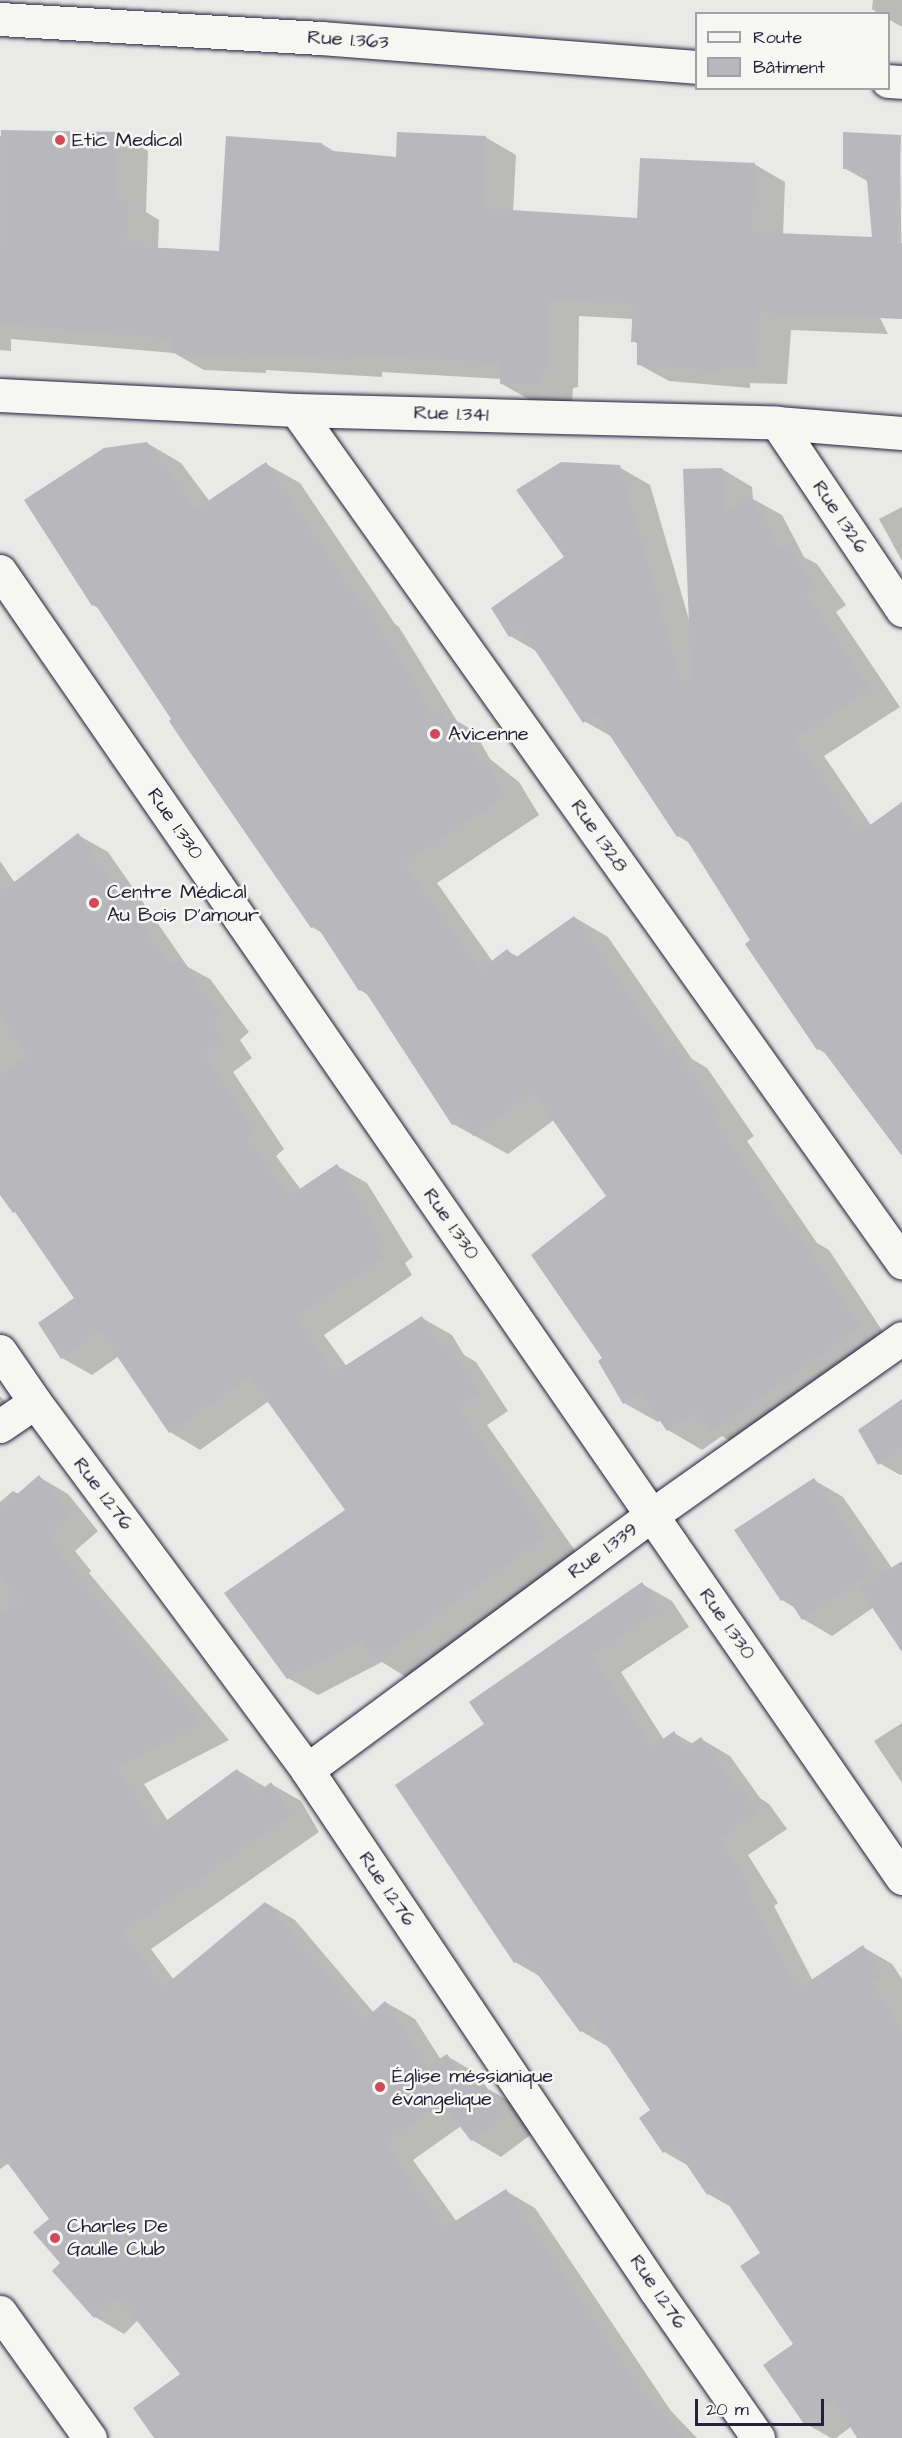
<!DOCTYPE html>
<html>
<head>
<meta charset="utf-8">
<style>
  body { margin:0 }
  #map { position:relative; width:902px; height:2438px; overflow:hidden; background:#e9e9e7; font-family:"Architects Daughter",sans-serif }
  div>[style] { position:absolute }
  .shadow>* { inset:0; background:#0003 }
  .building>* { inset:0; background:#b8b8bc }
  .roads { filter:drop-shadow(0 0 2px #22223b) drop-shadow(0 0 2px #22223b) }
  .street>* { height:33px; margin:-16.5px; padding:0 16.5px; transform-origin:16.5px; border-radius:16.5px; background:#f6f6f2 }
  .secondary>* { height:33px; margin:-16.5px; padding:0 16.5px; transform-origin:16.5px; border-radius:16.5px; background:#f6f6f2 }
  .primary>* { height:33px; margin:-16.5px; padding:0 16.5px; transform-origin:16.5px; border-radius:16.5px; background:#f6f6f2 }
  .dots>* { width:16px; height:16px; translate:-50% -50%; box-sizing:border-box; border:3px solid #f6f6f2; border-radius:50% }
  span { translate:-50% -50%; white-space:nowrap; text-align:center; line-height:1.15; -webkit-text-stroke:5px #f6f6f2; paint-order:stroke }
  .street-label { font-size:20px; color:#22223b }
  .poi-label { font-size:20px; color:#22223b }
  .left { translate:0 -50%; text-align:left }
  .legend { position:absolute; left:695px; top:12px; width:195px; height:78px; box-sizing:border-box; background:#f6f6f2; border:2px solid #a1a1a9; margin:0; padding:8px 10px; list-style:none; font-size:18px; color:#22223b }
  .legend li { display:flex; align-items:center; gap:12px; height:30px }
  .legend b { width:30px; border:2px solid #a1a1a9 }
  .scale { position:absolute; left:695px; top:2399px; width:129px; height:27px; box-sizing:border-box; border:3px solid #22223b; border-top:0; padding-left:8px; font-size:18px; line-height:21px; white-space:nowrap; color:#22223b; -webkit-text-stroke:4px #f6f6f2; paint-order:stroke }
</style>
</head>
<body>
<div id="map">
  <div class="shadow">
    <div style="clip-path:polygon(873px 0,902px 0,902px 27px,888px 19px,888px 14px,879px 14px,872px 9px)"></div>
    <div style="clip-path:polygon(117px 133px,148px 151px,146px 212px,159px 220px,158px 249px,221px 253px,322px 144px,337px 153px,398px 158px,485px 137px,516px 155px,513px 212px,638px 219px,754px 164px,785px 182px,783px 235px,873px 239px,869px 182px,844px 168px,900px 137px,902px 299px,877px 312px,888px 334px,791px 330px,787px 384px,750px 383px,750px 388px,669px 381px,638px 364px,638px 344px,633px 341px,634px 319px,579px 316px,578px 387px,573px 388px,572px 401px,532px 401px,502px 384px,502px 379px,382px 372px,382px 377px,266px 370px,266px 373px,204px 370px,174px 353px,11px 339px,11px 351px,0 350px,0 136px)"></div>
    <div style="clip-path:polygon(147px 443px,181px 463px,210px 502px,266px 464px,300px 483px,395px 624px,399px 627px,457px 721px,474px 731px,490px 759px,519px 782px,539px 815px,437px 883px,493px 962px,507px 951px,519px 957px,574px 917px,608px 937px,692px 1059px,707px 1068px,754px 1136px,747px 1141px,817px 1243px,829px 1250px,893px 1347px,746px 1450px,722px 1436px,702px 1450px,668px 1430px,661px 1420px,658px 1422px,624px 1403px,604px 1358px,608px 1196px,554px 1120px,508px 1154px,453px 1124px,370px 996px,360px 990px,324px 934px,312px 927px,171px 721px,173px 719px,101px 610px,93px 605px)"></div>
    <div style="clip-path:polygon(619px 467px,650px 485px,689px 620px,722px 469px,752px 487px,753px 499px,782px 515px,804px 557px,817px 564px,846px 605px,836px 612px,900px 707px,824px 756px,879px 837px,902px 855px,902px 1154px,828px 1055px,818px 1049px,691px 844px,678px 836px,614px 738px,584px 721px,538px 652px,510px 636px,566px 558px)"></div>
    <div style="clip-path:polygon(902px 507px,902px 561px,879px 519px)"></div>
    <div style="clip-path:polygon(78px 835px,108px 852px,188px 967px,210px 979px,249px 1032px,240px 1040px,252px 1058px,233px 1072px,284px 1149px,276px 1156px,301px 1190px,337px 1166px,367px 1183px,413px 1257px,405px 1263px,412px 1275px,324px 1335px,347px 1367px,422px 1318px,452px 1335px,464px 1355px,476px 1362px,508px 1411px,487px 1425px,576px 1552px,406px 1677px,382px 1662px,318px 1695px,288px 1678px,347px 1511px,269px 1401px,200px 1450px,170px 1432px,119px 1356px,92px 1375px,62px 1358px,76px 1299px,19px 1215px,0 1193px,0 861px,15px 883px)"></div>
    <div style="clip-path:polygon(0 1396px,9px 1406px,0 1413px)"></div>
    <div style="clip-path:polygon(902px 1401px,902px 1474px,900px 1475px,879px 1463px)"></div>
    <div style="clip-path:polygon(39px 1477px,68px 1494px,98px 1531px,75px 1551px,91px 1571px,89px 1573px,229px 1740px,144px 1784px,168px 1821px,237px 1770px,267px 1788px,271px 1784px,301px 1801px,319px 1832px,151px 1949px,174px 1980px,266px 1903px,295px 1920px,374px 2013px,385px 2002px,415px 2019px,441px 2060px,447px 2056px,476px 2073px,488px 2089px,511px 2102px,533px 2133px,501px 2157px,472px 2140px,461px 2126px,413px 2160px,457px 2222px,506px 2191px,535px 2208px,671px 2411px,697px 2438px,155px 2438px,183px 2374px,138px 2320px,124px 2334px,95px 2317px,62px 2264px,51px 2220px,9px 2163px,0 2169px,0 1502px,13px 1491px,19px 1494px)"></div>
    <div style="clip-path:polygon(814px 1480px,843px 1497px,894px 1571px,902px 1570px,902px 1646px,874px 1607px,832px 1636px,803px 1619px,797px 1609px,782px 1600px)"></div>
    <div style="clip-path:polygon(642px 1584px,672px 1601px,689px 1627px,621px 1672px,664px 1740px,674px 1733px,693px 1744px,701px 1739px,730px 1756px,760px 1798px,769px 1804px,787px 1829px,748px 1855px,778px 1903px,774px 1906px,813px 1981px,863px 1947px,892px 1964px,902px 1979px,902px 2438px,859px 2438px,852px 2426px,836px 2438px,831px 2438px,805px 2423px,795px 2344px,762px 2253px,733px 2208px,708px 2194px,689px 2166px,664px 2152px,652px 2110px,610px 2048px,581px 2031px,541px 1977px,515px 1962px,486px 1725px)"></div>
    <div style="clip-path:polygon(902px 1723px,902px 1783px,874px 1741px)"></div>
  </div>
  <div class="building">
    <div style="clip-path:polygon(1px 130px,117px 132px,116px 200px,129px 200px,127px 246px,219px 251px,226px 136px,322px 143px,323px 150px,396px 157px,397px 132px,486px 136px,482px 208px,637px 218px,640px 158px,755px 163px,752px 232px,872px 237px,866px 170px,843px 169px,843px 132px,901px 135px,897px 243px,902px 243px,902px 319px,760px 313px,757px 368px,720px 366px,720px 371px,637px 365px,637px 342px,631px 342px,633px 304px,549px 300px,547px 371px,542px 371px,542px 384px,500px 384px,501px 363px,352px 355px,351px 360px,236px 353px,236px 356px,171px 353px,172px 339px,0 324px)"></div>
    <div style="clip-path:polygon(147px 442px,196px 509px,266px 462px,363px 607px,365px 605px,417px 687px,430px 715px,440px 710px,462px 747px,468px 744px,480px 763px,485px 760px,506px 796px,404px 863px,480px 970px,507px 949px,515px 958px,574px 916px,667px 1050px,673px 1046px,721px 1116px,714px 1121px,790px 1232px,795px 1229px,860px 1327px,711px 1432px,696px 1411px,667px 1431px,640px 1392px,623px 1404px,598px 1361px,602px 1358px,531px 1255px,606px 1196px,533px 1092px,473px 1136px,462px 1118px,452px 1125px,363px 988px,359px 991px,316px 925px,311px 928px,187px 748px,169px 721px,171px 719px,95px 604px,92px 606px,24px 500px,104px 448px)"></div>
    <div style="clip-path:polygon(561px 462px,620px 465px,681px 680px,691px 678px,683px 469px,722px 468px,725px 512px,751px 496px,780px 549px,787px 545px,816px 588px,806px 594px,870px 690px,794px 738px,859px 833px,902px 802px,902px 1156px,821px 1048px,817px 1050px,745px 944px,750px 940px,683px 834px,677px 837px,595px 713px,583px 723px,521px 629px,509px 637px,491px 608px,564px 557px,516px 490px)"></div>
    <div style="clip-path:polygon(78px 833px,171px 966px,180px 960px,220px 1014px,211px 1022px,223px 1040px,204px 1054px,255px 1132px,247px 1138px,289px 1196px,337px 1164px,384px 1240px,376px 1246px,383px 1258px,295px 1317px,334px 1373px,422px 1316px,441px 1347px,446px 1343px,479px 1393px,458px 1408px,547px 1535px,375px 1660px,363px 1640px,287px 1679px,224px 1593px,345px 1510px,250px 1377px,169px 1433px,100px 1331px,61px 1359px,38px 1323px,74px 1298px,15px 1212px,13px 1213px,0 1195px,0 1075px,28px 1056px,0 1014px,0 893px)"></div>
    <div style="clip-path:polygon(902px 1399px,902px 1447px,878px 1465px,858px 1430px)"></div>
    <div style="clip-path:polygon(39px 1475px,70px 1514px,47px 1534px,62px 1554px,60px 1555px,201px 1723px,116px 1767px,156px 1828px,237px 1769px,256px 1794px,271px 1782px,291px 1815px,123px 1932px,163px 1987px,265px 1902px,365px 2019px,385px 2001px,427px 2067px,447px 2054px,473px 2090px,482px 2084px,504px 2116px,471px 2141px,442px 2103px,385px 2143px,444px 2228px,506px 2189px,642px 2392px,685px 2438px,154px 2438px,133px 2408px,180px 2374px,117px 2296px,94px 2318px,52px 2271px,60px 2263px,33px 2232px,49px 2219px,0 2153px,0 1616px,19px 1601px,0 1577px,0 1509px)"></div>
    <div style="clip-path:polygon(814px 1478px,876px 1569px,802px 1620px,787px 1597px,781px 1601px,734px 1530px)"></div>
    <div style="clip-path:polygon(902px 1561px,902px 1652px,859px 1588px)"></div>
    <div style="clip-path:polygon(642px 1582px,660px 1610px,592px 1655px,652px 1747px,674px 1731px,685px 1748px,701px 1737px,736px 1787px,739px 1785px,758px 1811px,720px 1838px,749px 1886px,746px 1889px,798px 1989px,863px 1945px,882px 1975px,871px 1982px,902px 2030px,902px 2438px,857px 2438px,834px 2400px,804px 2424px,763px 2365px,793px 2344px,740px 2266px,760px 2253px,718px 2188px,707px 2195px,674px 2146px,663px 2153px,639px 2118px,650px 2110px,592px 2023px,580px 2032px,524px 1956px,514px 1963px,395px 1785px,484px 1724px,469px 1702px)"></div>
  </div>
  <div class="roads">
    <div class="street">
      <div style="left:0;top:395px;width:296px;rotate:2.9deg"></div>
      <div style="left:296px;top:410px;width:481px;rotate:1.5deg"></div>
      <div style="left:777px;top:423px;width:125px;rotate:4.6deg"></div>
      <div style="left:296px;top:410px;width:1046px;rotate:54.58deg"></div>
      <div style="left:777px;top:423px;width:225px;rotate:56.2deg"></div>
      <div style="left:0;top:571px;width:1588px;rotate:55.39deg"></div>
      <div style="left:0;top:1351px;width:62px;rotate:55.5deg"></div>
      <div style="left:35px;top:1402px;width:458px;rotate:53.5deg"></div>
      <div style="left:307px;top:1770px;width:627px;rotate:56.18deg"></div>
      <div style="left:656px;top:2291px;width:179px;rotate:55.2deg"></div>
      <div style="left:0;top:1426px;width:42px;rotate:-34.4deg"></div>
      <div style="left:307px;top:1770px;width:429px;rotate:-36.5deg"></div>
      <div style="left:652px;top:1515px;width:306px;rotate:-35.3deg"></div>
    </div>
    <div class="secondary">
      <div style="left:0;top:19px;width:322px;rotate:3.4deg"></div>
      <div style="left:321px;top:38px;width:376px;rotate:4.4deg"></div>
      <div style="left:888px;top:81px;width:14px;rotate:4deg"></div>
    </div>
    <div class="primary">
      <div style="left:0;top:2312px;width:155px;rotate:54.5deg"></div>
    </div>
  </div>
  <div class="dots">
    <div style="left:60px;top:140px;background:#d1495b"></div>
    <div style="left:435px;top:734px;background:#d1495b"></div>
    <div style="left:94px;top:903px;background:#d1495b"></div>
    <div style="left:380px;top:2087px;background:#d1495b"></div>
    <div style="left:55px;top:2238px;background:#d1495b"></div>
  </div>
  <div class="street-label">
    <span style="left:348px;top:40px;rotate:4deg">Rue 1.363</span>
    <span style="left:451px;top:414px;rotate:2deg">Rue 1.341</span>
    <span style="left:840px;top:517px;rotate:56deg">Rue 1.326</span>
    <span style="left:175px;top:824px;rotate:55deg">Rue 1.330</span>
    <span style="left:599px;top:836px;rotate:55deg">Rue 1.328</span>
    <span style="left:451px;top:1224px;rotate:55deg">Rue 1.330</span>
    <span style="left:103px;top:1494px;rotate:53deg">Rue 1.276</span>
    <span style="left:603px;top:1551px;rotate:-36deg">Rue 1.339</span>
    <span style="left:727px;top:1624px;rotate:55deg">Rue 1.330</span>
    <span style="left:387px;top:1889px;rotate:56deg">Rue 1.276</span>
    <span style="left:658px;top:2292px;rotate:56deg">Rue 1.276</span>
  </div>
  <div class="poi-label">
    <span class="left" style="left:72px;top:140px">Etic Medical</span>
    <span class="left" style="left:448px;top:734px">Avicenne</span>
    <span class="left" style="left:107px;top:904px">Centre Médical<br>Au Bois D'amour</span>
    <span class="left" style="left:392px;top:2088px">Église méssianique<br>évangelique</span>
    <span class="left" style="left:67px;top:2238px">Charles De<br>Gaulle Club</span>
  </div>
  <ul class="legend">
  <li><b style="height:8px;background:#f6f6f2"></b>Route</li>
  <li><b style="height:16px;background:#b8b8bc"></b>Bâtiment</li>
  </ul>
  <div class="scale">20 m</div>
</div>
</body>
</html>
